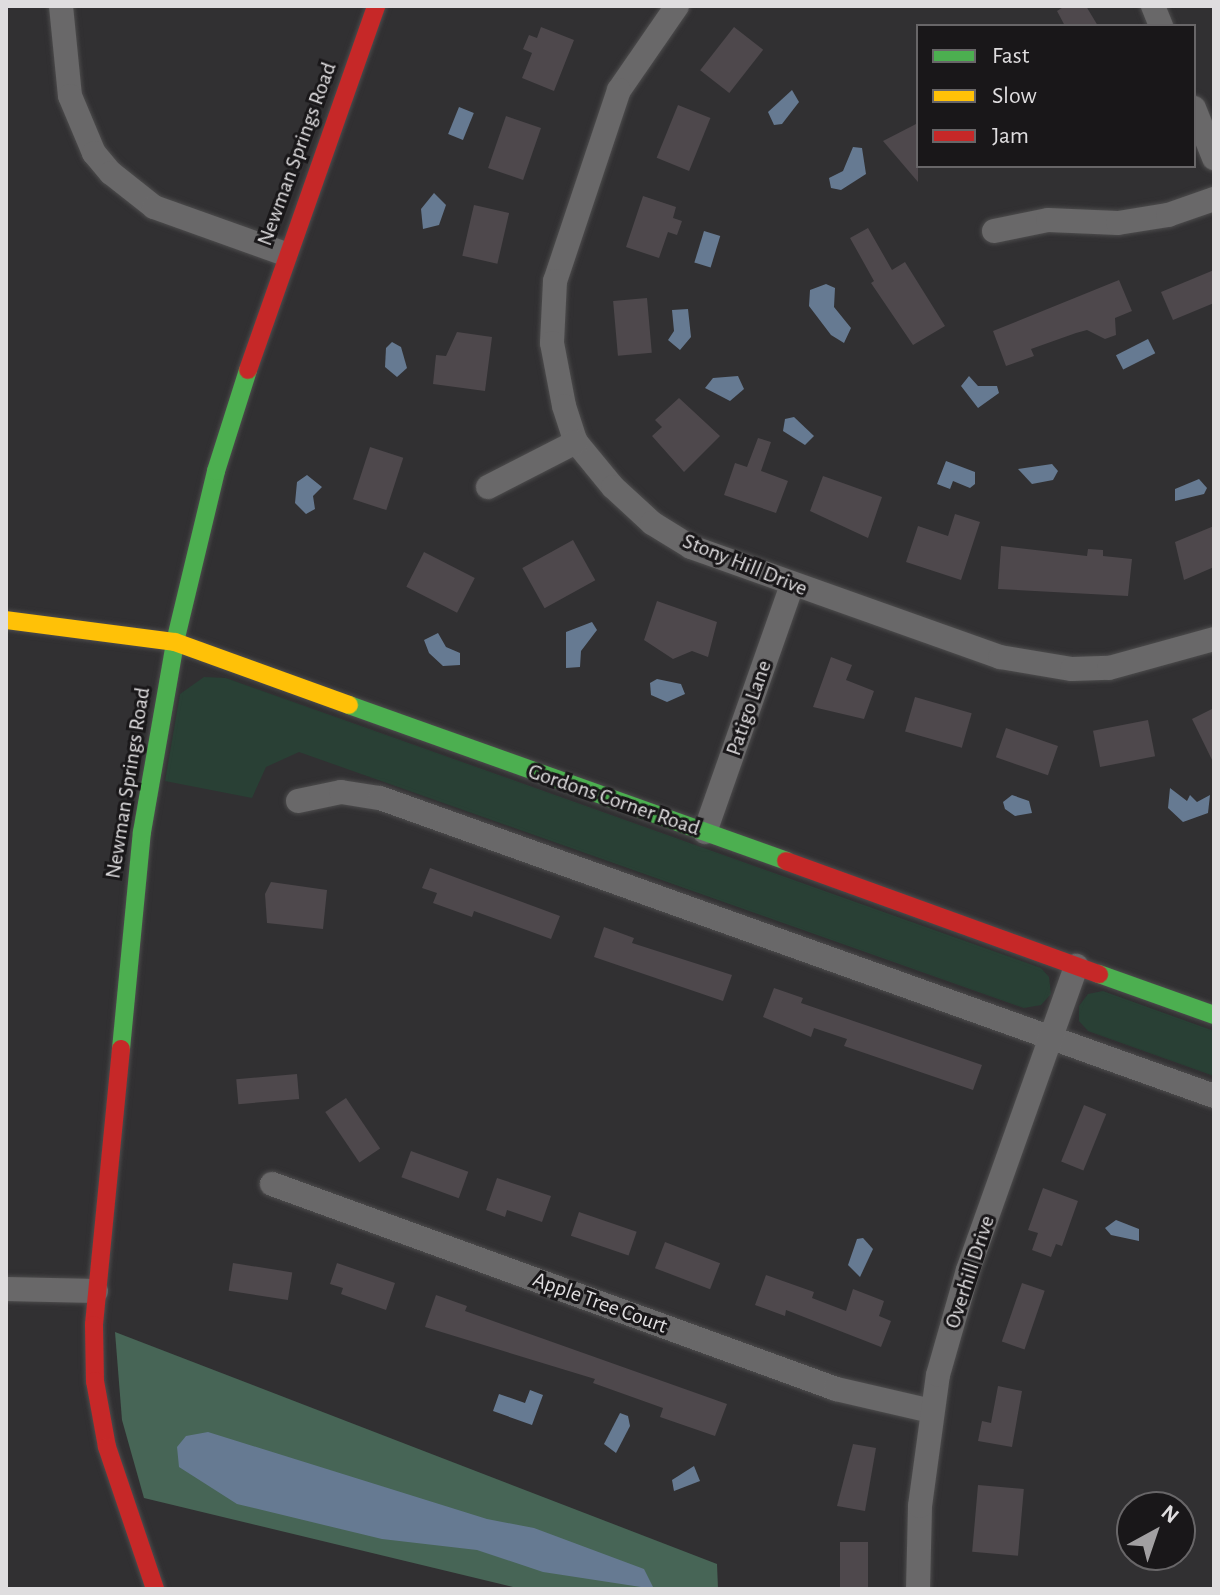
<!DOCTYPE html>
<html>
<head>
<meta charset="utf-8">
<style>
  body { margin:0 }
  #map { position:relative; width:1220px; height:1595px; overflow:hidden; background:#313032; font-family:"Alegreya Sans",sans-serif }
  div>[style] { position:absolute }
  .green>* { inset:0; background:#294035 }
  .forest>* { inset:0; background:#476556 }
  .water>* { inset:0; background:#667a92; transform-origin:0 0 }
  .building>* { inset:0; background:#4e484c; transform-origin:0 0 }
  .roads { filter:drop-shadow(0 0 2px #4d4c4d) drop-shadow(0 0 2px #4d4c4d) }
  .street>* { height:24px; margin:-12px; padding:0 12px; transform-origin:12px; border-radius:12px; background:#696869 }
  .fast>* { height:18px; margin:-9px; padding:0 9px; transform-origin:9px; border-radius:9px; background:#4caf50 }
  .slow>* { height:18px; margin:-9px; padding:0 9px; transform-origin:9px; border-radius:9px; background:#ffc107 }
  .jam>* { height:18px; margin:-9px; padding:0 9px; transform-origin:9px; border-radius:9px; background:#c62828 }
  span { translate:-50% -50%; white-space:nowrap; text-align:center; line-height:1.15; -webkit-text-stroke:6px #191719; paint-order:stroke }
  .street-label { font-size:22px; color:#dfdddf }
  .frame { position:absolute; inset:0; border:8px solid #dfdddf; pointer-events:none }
  .legend { position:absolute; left:916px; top:24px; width:280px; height:144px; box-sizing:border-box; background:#191719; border:2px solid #686668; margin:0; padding:10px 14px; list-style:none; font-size:24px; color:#dfdddf }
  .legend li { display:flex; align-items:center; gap:16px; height:40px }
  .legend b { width:40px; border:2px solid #686668 }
  .north { position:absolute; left:1116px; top:1491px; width:80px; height:80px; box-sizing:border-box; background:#191719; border:2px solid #686668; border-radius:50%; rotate:40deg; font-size:22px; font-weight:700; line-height:32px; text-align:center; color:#dfdddf }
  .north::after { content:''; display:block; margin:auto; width:28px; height:36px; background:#a2a0a2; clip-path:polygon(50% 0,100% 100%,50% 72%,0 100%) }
</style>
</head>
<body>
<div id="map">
  <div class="green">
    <div style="clip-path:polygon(204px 677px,226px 678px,1041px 968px,1049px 977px,1051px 994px,1041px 1005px,1024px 1008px,299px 752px,266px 767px,252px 798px,165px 781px,180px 694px)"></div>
    <div style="clip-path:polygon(1103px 991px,1214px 1031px,1214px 1076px,1088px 1031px,1079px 1021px,1079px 1006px,1088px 994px)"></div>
  </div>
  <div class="forest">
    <div style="clip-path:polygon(115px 1332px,717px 1564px,718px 1589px,521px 1589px,144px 1498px,122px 1420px)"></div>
  </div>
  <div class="water">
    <div style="clip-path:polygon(792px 90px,799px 102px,782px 124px,774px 125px,768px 112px)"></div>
    <div style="left:459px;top:107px;width:16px;height:29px;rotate:22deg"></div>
    <div style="clip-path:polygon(853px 147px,862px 148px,866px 174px,841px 190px,831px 188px,829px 178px,843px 171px)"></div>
    <div style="clip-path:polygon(434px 193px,446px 205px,439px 225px,423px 229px,421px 209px)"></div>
    <div style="left:704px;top:231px;width:17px;height:33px;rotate:17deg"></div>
    <div style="clip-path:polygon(826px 284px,835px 288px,834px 307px,851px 328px,844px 343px,831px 335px,809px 306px,810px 290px)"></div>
    <div style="clip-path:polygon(688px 309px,691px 337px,680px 350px,668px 340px,674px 331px,672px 310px)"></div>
    <div style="left:1148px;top:339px;width:16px;height:36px;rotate:63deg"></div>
    <div style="clip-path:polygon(392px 342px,401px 347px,407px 368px,397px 377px,385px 367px,386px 348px)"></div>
    <div style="clip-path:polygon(738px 376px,744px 389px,730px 401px,705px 388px,713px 378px)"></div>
    <div style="clip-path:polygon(969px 376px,978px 386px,997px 386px,999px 393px,978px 408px,961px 386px)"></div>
    <div style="clip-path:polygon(794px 417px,814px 436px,805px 445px,783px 431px,785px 419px)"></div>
    <div style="clip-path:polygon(946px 461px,975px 472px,975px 484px,970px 488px,953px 481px,950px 489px,937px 484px)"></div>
    <div style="clip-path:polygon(1052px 464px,1058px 471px,1053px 480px,1032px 484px,1018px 469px)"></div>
    <div style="clip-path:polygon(307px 475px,322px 487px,313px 496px,315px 509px,306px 514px,295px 503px,297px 482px)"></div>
    <div style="clip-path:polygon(1199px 479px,1207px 488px,1204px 494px,1175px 501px,1175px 489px)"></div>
    <div style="clip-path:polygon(592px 622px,597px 630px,581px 651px,580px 667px,566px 668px,566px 632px)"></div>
    <div style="clip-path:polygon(438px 633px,446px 647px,460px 653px,460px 665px,443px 666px,429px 653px,424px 640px)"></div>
    <div style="clip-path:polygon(657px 679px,681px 684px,685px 694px,667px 702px,651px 695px,650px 683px)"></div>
    <div style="clip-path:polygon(1170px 788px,1187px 801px,1190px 795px,1197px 802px,1210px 795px,1208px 813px,1183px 822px,1168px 808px)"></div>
    <div style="clip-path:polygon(1012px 795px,1029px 801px,1032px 813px,1015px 816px,1005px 809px,1003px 802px)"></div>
    <div style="clip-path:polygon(1116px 1220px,1139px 1229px,1139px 1241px,1111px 1235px,1105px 1228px)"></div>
    <div style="clip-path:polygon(863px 1238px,873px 1249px,860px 1277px,848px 1265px,857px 1239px)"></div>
    <div style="clip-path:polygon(530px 1390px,543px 1395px,532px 1425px,493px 1411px,499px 1394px,525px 1403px)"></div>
    <div style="clip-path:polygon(620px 1413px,628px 1416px,630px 1426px,616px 1453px,604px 1444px)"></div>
    <div style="clip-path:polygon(208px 1432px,487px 1519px,534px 1528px,644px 1569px,654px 1589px,543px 1572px,477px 1550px,382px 1539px,237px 1504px,179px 1467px,177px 1447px,186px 1436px)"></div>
    <div style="clip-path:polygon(694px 1466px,700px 1481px,674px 1491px,672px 1480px)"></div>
  </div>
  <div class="building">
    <div style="clip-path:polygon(1065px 6px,1086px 6px,1098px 26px,1065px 26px,1057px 11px)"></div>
    <div style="clip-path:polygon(541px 27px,574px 40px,554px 91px,522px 78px,532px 53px,523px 49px,529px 35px,537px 38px)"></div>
    <div style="left:734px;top:27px;width:37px;height:55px;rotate:38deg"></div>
    <div style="left:678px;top:105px;width:35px;height:57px;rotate:22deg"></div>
    <div style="left:506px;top:116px;width:37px;height:55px;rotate:19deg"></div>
    <div style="clip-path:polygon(918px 123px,918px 182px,883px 141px)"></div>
    <div style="clip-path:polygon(643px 196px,676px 207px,673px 218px,682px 221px,677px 235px,668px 232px,659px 258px,626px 247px)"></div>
    <div style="left:474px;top:205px;width:36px;height:52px;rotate:13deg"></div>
    <div style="clip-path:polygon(868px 228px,892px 270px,905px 262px,945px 326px,913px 345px,871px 283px,874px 281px,850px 238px)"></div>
    <div style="clip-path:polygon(1214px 270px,1214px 303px,1173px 320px,1161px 292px)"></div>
    <div style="clip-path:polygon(1119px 280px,1132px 311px,1115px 318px,1116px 335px,1105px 339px,1087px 330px,1076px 333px,1031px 349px,1034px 356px,1006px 366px,993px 331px)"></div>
    <div style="left:647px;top:298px;width:55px;height:34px;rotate:85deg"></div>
    <div style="clip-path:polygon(457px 332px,492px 337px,485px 391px,433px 384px,436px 355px,446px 356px)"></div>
    <div style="clip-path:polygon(679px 398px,720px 436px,684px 472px,652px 436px,662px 427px,655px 420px)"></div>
    <div style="clip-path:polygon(758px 438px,771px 442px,761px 471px,788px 481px,776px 513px,724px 495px,735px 463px,747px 467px)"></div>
    <div style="left:370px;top:447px;width:35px;height:55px;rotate:18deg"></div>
    <div style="clip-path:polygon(823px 476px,882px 497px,868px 538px,810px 511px)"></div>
    <div style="clip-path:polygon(955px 514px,980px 522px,961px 580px,906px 562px,918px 526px,948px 536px)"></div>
    <div style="clip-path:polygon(1214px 526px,1214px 567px,1184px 580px,1175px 542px)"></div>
    <div style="left:573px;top:540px;width:46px;height:58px;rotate:61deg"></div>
    <div style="clip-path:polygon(1001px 546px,1087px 556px,1088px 549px,1103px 550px,1103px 556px,1132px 559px,1128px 596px,998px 589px)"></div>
    <div style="left:424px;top:552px;width:57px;height:39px;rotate:27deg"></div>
    <div style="clip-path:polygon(657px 601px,717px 622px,708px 657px,692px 651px,673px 659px,644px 640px)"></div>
    <div style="clip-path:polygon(831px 657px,852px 665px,846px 680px,874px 691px,864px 719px,813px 707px)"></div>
    <div style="left:915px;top:697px;width:59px;height:36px;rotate:16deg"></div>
    <div style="clip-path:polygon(1214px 708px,1214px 764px,1192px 719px)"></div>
    <div style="left:1148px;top:720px;width:37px;height:56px;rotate:79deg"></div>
    <div style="left:1006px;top:728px;width:55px;height:31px;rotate:19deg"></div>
    <div style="clip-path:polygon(430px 868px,560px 916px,551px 939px,474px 911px,472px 917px,433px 903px,437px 893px,422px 888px)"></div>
    <div style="clip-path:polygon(271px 882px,327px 890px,323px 929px,267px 923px,265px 894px)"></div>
    <div style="clip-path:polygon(604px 927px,634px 938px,632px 943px,732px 975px,723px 1001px,594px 957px)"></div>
    <div style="clip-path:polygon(774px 988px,803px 998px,801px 1003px,982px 1065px,973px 1090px,844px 1046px,847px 1039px,814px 1028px,811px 1037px,763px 1017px)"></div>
    <div style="left:297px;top:1074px;width:25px;height:61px;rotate:85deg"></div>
    <div style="left:346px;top:1098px;width:61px;height:25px;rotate:56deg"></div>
    <div style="left:1084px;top:1105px;width:24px;height:61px;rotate:22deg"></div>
    <div style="left:411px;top:1151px;width:61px;height:28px;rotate:20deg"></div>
    <div style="clip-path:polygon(497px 1178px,551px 1196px,542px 1222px,507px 1210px,505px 1217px,486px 1210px)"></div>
    <div style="clip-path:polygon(1043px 1188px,1078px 1201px,1062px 1246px,1056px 1244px,1051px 1257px,1032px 1250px,1038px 1233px,1028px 1230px)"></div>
    <div style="left:579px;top:1212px;width:61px;height:25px;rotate:19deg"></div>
    <div style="left:665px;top:1242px;width:59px;height:28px;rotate:21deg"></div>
    <div style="left:233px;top:1263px;width:60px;height:28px;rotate:9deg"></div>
    <div style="clip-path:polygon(337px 1263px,395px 1283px,386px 1310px,341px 1294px,343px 1288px,330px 1284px)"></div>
    <div style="clip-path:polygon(766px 1275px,814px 1292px,812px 1298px,846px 1311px,853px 1289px,884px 1301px,879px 1316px,891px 1321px,881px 1347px,786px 1310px,785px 1316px,755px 1305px)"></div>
    <div style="left:1022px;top:1283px;width:24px;height:62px;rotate:19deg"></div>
    <div style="clip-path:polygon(436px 1295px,467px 1306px,465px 1311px,727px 1404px,715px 1436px,660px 1417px,663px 1408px,593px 1383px,595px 1379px,425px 1327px)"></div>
    <div style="clip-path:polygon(998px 1386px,1022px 1391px,1012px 1447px,978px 1441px,982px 1421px,991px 1423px)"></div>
    <div style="clip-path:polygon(853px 1444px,876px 1448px,865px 1511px,837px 1506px)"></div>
    <div style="left:978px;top:1485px;width:46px;height:67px;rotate:5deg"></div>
    <div style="left:840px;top:1542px;width:28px;height:47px"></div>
  </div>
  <div class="roads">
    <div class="street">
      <div style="left:61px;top:6px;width:90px;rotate:84.3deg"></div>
      <div style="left:70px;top:96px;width:62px;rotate:67.2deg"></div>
      <div style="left:94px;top:153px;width:26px;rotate:50deg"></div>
      <div style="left:111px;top:173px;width:55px;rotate:38.3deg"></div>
      <div style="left:154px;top:207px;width:139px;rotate:19.7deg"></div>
      <div style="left:677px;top:6px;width:102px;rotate:124.6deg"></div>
      <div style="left:619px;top:90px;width:201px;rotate:108.5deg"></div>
      <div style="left:555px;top:281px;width:62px;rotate:92.8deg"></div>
      <div style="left:552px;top:343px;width:64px;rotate:79.2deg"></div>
      <div style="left:564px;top:406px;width:38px;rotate:72deg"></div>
      <div style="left:576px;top:442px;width:58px;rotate:50.6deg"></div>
      <div style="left:613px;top:487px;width:53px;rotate:42.7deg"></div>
      <div style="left:652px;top:523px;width:46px;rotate:31.6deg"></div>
      <div style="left:691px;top:547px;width:328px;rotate:19.6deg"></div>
      <div style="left:1000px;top:657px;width:73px;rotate:9.5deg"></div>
      <div style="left:1072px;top:669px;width:37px;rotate:-2deg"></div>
      <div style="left:1109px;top:668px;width:109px;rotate:-15.4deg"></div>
      <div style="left:1153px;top:6px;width:22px;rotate:68deg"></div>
      <div style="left:1194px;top:108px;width:54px;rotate:68.2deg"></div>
      <div style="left:994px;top:231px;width:55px;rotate:-11.5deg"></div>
      <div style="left:1048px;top:220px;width:70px;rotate:2.5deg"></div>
      <div style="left:1118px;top:223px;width:51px;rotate:-9.1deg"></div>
      <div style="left:1168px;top:215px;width:49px;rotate:-19.2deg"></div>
      <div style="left:488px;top:487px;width:99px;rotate:-27.1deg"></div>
      <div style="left:298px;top:801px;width:44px;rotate:-11.8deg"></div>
      <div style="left:341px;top:792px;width:39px;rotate:9deg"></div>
      <div style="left:380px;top:798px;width:886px;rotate:19.66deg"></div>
      <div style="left:705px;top:832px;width:262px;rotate:-70.6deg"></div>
      <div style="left:272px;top:1184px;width:600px;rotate:19.97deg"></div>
      <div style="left:836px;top:1389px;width:98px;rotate:13deg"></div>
      <div style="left:6px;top:1289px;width:90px;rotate:1.3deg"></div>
      <div style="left:918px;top:1589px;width:83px;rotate:-88.6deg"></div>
      <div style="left:920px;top:1506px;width:132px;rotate:-82.2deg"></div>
      <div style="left:938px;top:1375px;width:109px;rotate:-74.1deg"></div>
      <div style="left:968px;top:1270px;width:323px;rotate:-70.4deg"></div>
    </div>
    <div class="fast">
      <div style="left:349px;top:705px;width:464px;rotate:19.6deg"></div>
      <div style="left:1099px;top:974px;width:122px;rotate:19.6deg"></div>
      <div style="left:121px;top:1049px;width:218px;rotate:-84.5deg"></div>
      <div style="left:142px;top:832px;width:193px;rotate:-80.1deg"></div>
      <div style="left:175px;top:642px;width:176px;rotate:-76.5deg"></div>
      <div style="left:216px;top:471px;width:106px;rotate:-72.4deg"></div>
    </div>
    <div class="slow">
      <div style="left:6px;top:620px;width:170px;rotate:7.4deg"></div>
      <div style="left:175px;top:642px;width:185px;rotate:19.9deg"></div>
    </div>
    <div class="jam">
      <div style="left:248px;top:370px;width:386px;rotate:-70.6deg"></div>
      <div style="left:786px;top:861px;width:333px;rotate:19.9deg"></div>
      <div style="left:121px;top:1049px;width:277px;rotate:95.6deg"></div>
      <div style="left:94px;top:1325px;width:56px;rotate:89deg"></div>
      <div style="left:95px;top:1381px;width:67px;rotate:79.7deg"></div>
      <div style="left:107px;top:1447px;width:150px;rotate:71.3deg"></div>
    </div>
  </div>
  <div class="street-label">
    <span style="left:297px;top:154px;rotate:-70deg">Newman Springs Road</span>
    <span style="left:745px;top:565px;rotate:22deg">Stony Hill Drive</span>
    <span style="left:749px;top:708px;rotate:-71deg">Patigo Lane</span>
    <span style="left:128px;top:783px;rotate:-81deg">Newman Springs Road</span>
    <span style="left:614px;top:800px;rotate:19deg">Gordons Corner Road</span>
    <span style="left:970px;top:1272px;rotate:-72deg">Overhill Drive</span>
    <span style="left:600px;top:1303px;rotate:20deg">Apple Tree Court</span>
  </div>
  <div class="frame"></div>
  <ul class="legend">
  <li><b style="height:10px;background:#4caf50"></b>Fast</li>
  <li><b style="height:10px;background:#ffc107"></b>Slow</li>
  <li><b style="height:10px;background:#c62828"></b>Jam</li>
  </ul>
  <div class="north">N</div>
</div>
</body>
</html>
